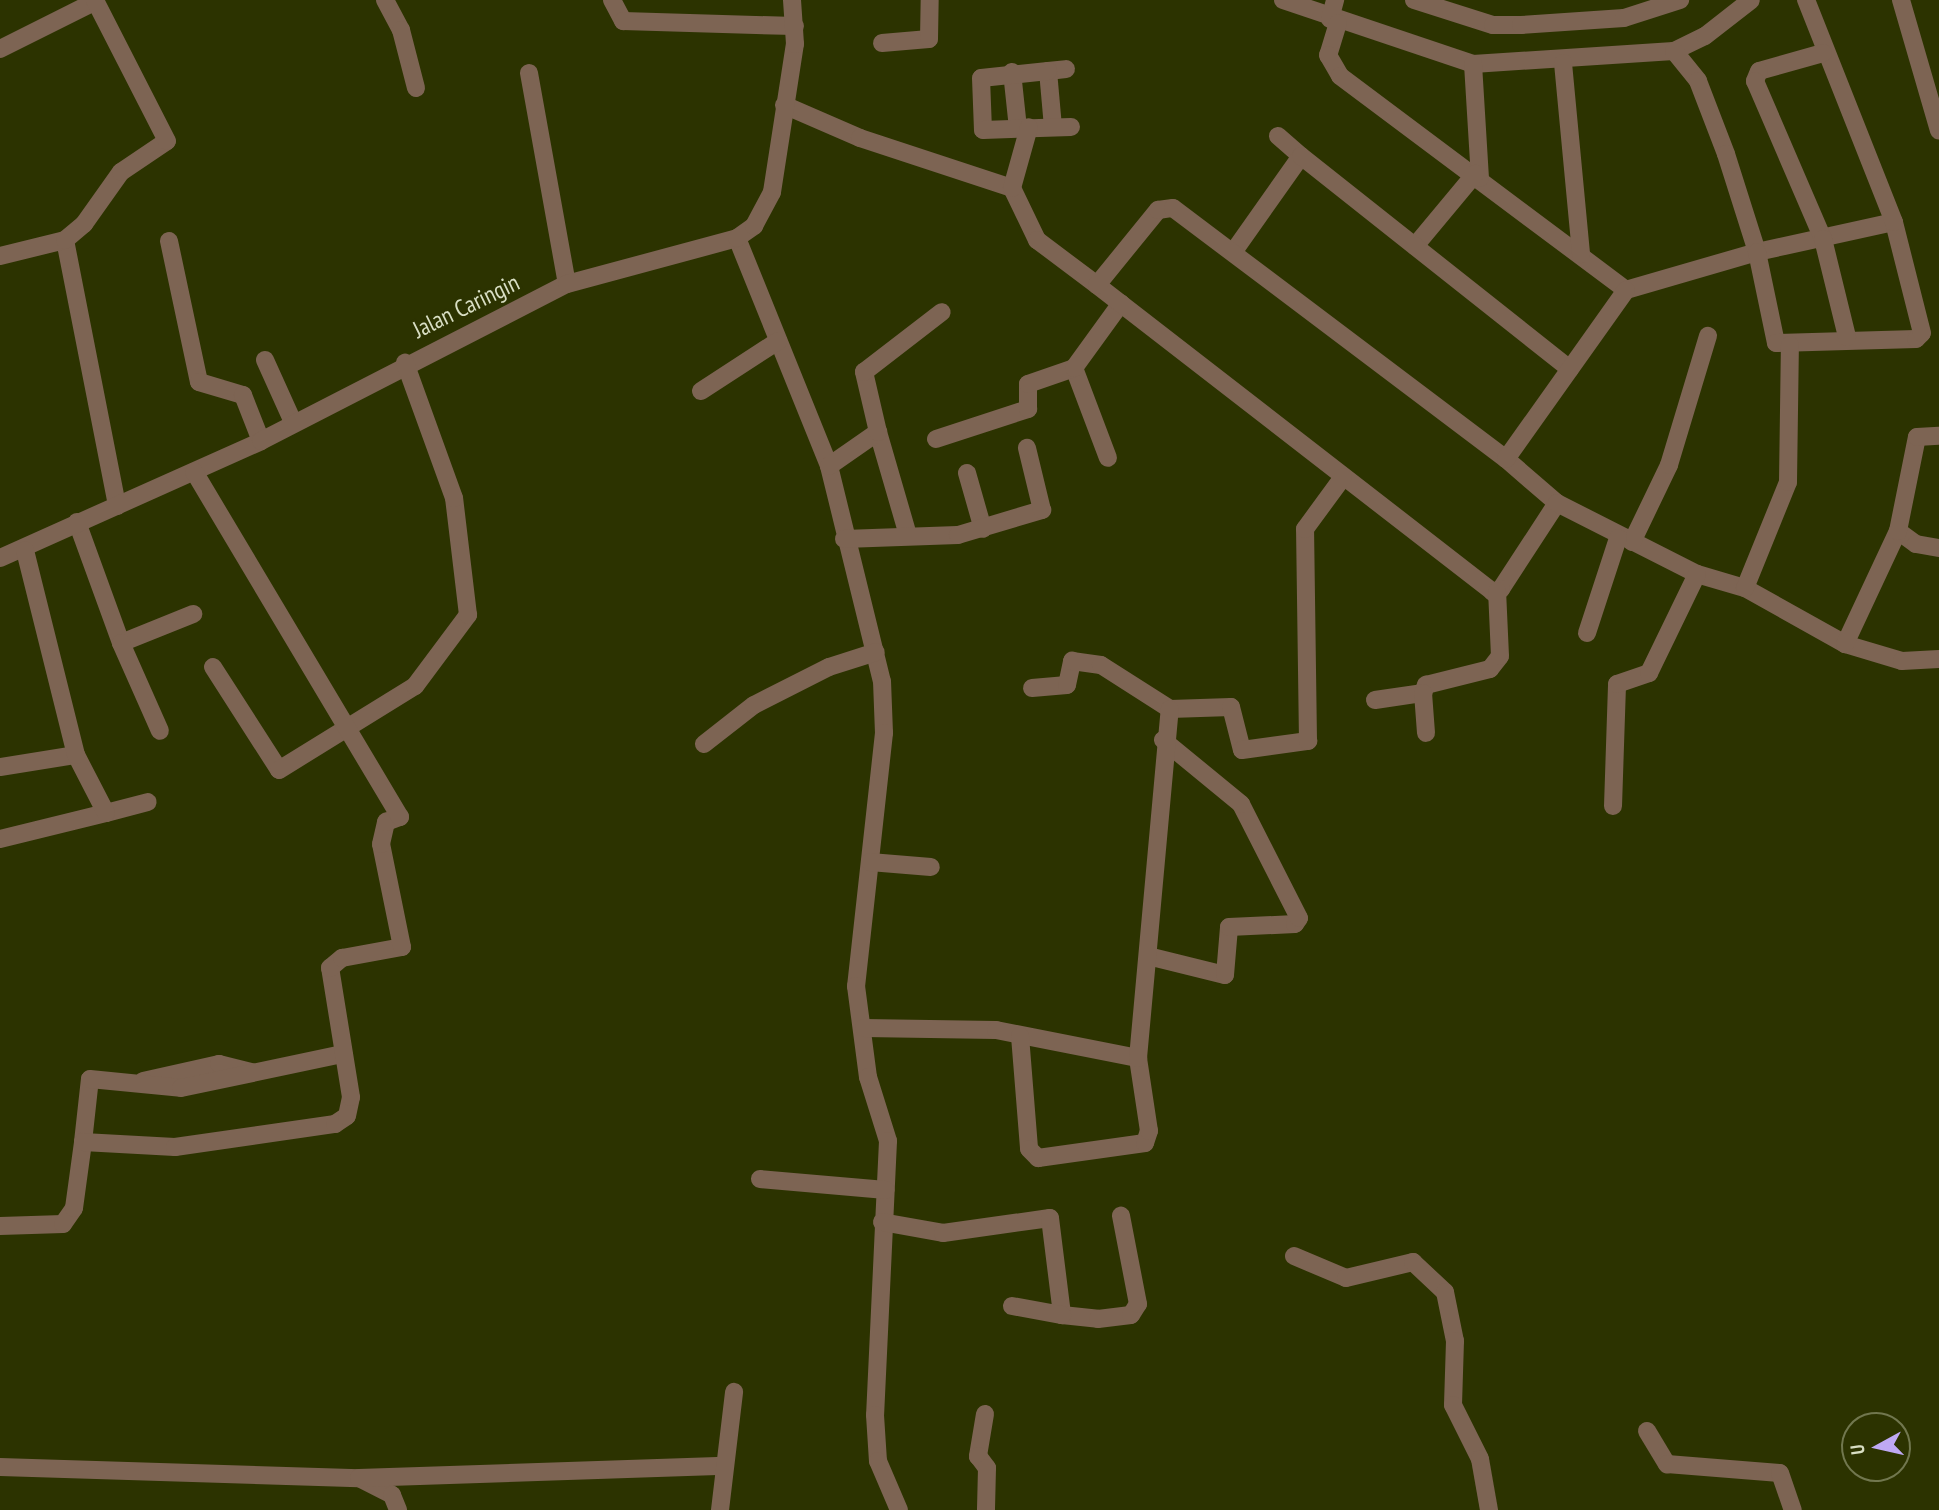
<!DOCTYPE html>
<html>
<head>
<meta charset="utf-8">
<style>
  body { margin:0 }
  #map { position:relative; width:1939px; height:1510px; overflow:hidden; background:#2c3300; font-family:"PT Sans Narrow",sans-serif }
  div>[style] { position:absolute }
  .minor>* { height:18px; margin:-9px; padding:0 9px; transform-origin:9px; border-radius:9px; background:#7d6453 }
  span { translate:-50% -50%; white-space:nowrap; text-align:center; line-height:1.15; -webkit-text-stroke:5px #2c3300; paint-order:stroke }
  .street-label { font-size:24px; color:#d8dec3 }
  .north { position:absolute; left:1841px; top:1412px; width:70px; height:70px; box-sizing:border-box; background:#2c3300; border:2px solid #71774e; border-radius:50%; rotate:262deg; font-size:19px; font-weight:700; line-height:28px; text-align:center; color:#d8dec3 }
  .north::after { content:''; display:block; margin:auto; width:24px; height:32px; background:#bfa9f4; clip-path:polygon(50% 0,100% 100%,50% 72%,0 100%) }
</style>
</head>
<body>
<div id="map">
  <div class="minor">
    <div style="left:385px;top:0;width:34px;rotate:62deg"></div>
    <div style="left:401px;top:30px;width:60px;rotate:75.5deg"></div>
    <div style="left:612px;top:0;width:24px;rotate:62deg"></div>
    <div style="left:623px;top:21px;width:172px;rotate:1.7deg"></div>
    <div style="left:1283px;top:0;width:200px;rotate:18.6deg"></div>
    <div style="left:1473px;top:64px;width:201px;rotate:-3.7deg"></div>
    <div style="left:1674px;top:51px;width:34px;rotate:-26deg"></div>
    <div style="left:1705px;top:36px;width:58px;rotate:-38deg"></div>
    <div style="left:1414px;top:0;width:83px;rotate:17.6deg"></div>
    <div style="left:1493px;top:25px;width:28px"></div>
    <div style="left:1521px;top:25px;width:103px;rotate:-3.9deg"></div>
    <div style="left:1624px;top:18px;width:59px;rotate:-17.8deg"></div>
    <div style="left:1901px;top:0;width:136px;rotate:73.8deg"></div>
    <div style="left:1330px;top:19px;width:20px;rotate:-75deg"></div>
    <div style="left:1338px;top:23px;width:34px;rotate:107deg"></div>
    <div style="left:1328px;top:55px;width:24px;rotate:60deg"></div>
    <div style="left:1340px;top:76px;width:357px;rotate:36.8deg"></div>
    <div style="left:1626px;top:290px;width:136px;rotate:-16.2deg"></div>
    <div style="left:1757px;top:252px;width:140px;rotate:-12.4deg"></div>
    <div style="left:882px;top:43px;width:47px;rotate:-4.9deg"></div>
    <div style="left:929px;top:39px;width:39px;rotate:-89deg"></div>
    <div style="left:0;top:49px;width:107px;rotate:-26.6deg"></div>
    <div style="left:1674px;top:51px;width:38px;rotate:51deg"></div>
    <div style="left:1698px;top:81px;width:78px;rotate:69deg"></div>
    <div style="left:1726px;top:154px;width:103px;rotate:72.4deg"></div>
    <div style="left:1757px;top:252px;width:93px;rotate:78.2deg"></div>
    <div style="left:1776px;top:343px;width:140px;rotate:-1.6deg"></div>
    <div style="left:1916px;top:339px;width:8px;rotate:-45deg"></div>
    <div style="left:1922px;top:333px;width:114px;rotate:-104.2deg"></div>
    <div style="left:1894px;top:222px;width:239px;rotate:-111.6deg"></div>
    <div style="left:1823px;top:53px;width:66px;rotate:164.3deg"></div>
    <div style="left:1759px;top:71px;width:11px;rotate:112deg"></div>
    <div style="left:1755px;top:81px;width:172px;rotate:66.7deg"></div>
    <div style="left:1823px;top:239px;width:101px;rotate:76.2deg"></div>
    <div style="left:1563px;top:63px;width:192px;rotate:84.6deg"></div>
    <div style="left:1473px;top:64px;width:114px;rotate:86.5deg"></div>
    <div style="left:1048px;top:71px;width:18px;rotate:-6deg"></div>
    <div style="left:1012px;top:72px;width:56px;rotate:83.9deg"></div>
    <div style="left:529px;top:73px;width:214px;rotate:79.8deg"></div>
    <div style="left:784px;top:105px;width:83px;rotate:23.5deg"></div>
    <div style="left:860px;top:138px;width:160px;rotate:18.2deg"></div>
    <div style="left:1012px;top:188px;width:58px;rotate:64.3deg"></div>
    <div style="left:1037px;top:240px;width:75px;rotate:36.9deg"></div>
    <div style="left:1053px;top:127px;width:56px;rotate:-95.1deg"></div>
    <div style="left:1048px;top:71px;width:67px;rotate:174deg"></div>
    <div style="left:981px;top:78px;width:52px;rotate:87.8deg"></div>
    <div style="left:983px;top:130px;width:88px;rotate:-2deg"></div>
    <div style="left:1278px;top:136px;width:30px;rotate:41deg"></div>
    <div style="left:1012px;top:188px;width:63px;rotate:-74.4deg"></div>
    <div style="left:737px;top:238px;width:246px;rotate:68deg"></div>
    <div style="left:829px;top:466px;width:221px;rotate:76.2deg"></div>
    <div style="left:882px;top:681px;width:52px;rotate:87.8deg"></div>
    <div style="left:884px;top:733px;width:255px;rotate:96.3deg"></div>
    <div style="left:856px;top:986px;width:92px;rotate:82.5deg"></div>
    <div style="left:868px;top:1077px;width:67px;rotate:72.6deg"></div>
    <div style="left:888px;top:1141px;width:274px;rotate:92.7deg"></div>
    <div style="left:875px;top:1415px;width:46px;rotate:86.3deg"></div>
    <div style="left:878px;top:1461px;width:53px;rotate:66.8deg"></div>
    <div style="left:65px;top:240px;width:271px;rotate:78.9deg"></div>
    <div style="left:169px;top:241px;width:144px;rotate:78deg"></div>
    <div style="left:199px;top:382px;width:46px;rotate:16.5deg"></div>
    <div style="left:243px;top:395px;width:49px;rotate:68.6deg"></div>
    <div style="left:1415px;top:246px;width:94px;rotate:-50.2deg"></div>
    <div style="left:1234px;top:251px;width:116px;rotate:-54.8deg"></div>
    <div style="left:1301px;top:156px;width:343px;rotate:38.4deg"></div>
    <div style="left:0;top:256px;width:67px;rotate:-13.8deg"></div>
    <div style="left:65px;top:240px;width:25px;rotate:-40deg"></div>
    <div style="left:84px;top:224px;width:64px;rotate:-54.6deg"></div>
    <div style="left:121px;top:172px;width:55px;rotate:-34deg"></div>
    <div style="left:167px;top:141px;width:158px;rotate:-117.1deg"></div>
    <div style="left:265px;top:360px;width:68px;rotate:65.7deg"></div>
    <div style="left:1074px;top:368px;width:96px;rotate:69.3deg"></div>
    <div style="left:701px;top:391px;width:92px;rotate:-33deg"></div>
    <div style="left:878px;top:432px;width:107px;rotate:73.8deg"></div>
    <div style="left:936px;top:439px;width:97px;rotate:-18.1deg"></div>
    <div style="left:1028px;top:409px;width:25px;rotate:-90deg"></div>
    <div style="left:1028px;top:384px;width:49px;rotate:-19.2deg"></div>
    <div style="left:1074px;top:368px;width:80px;rotate:-54.1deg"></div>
    <div style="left:1506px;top:459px;width:67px;rotate:40.8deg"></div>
    <div style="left:1557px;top:503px;width:103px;rotate:123.1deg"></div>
    <div style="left:1501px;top:589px;width:9px;rotate:159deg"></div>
    <div style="left:1493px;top:592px;width:501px;rotate:-142.22deg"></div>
    <div style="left:1097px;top:285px;width:97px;rotate:-50.9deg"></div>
    <div style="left:1158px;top:210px;width:15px;rotate:-8deg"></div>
    <div style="left:1173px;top:208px;width:417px;rotate:37deg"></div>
    <div style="left:1506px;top:459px;width:207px;rotate:-54.6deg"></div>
    <div style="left:829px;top:466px;width:60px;rotate:-34.8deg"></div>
    <div style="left:878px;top:432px;width:62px;rotate:-103.1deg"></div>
    <div style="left:864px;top:372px;width:98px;rotate:-37.6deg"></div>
    <div style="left:967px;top:473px;width:58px;rotate:74.1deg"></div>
    <div style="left:1557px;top:503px;width:157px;rotate:26.9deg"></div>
    <div style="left:1697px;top:574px;width:50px;rotate:16.3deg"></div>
    <div style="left:1745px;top:588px;width:115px;rotate:29.2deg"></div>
    <div style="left:1845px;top:644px;width:59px;rotate:16.6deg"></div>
    <div style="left:1902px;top:661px;width:37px;rotate:-3deg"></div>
    <div style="left:77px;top:522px;width:129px;rotate:70deg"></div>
    <div style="left:121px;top:643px;width:78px;rotate:-21.9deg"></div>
    <div style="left:1898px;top:531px;width:22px;rotate:36deg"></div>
    <div style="left:1916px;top:544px;width:23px;rotate:10deg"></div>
    <div style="left:844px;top:539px;width:114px;rotate:-2deg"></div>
    <div style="left:958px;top:535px;width:88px;rotate:-16.6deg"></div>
    <div style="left:1042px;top:510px;width:64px;rotate:-103.6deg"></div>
    <div style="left:1632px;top:542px;width:85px;rotate:-64.3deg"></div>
    <div style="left:1669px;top:465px;width:135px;rotate:-73.2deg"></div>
    <div style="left:0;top:558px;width:286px;rotate:-24.1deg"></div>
    <div style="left:261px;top:441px;width:344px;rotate:-27.2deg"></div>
    <div style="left:567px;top:284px;width:176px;rotate:-15.1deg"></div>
    <div style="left:737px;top:238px;width:21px;rotate:-35deg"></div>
    <div style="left:754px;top:226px;width:38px;rotate:-62deg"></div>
    <div style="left:772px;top:192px;width:150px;rotate:-81.2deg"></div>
    <div style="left:795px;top:44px;width:44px;rotate:-93.9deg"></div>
    <div style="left:1745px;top:588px;width:114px;rotate:-67.9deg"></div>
    <div style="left:1788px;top:482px;width:137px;rotate:-89.2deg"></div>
    <div style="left:1587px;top:633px;width:100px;rotate:-71.9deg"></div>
    <div style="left:121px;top:643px;width:96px;rotate:66.1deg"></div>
    <div style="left:1845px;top:644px;width:125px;rotate:-64.9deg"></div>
    <div style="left:1898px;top:531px;width:96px;rotate:-78.6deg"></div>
    <div style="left:1917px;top:437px;width:22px;rotate:-3deg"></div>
    <div style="left:213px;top:667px;width:122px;rotate:57.3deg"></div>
    <div style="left:279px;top:770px;width:160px;rotate:-31.7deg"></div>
    <div style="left:415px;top:686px;width:89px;rotate:-53.3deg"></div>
    <div style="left:468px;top:615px;width:118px;rotate:-96.8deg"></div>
    <div style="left:454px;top:498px;width:144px;rotate:-109.9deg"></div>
    <div style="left:1032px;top:688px;width:35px;rotate:-5deg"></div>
    <div style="left:1067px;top:685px;width:25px;rotate:-78deg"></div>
    <div style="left:1072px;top:661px;width:29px;rotate:8deg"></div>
    <div style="left:1101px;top:665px;width:82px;rotate:32.5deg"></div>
    <div style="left:1170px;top:709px;width:61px;rotate:-1.9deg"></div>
    <div style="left:1231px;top:707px;width:44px;rotate:75.7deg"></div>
    <div style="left:1242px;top:750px;width:67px;rotate:-7.8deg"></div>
    <div style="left:1308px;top:741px;width:212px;rotate:-90.8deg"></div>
    <div style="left:1305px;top:529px;width:64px;rotate:-53.8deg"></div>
    <div style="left:1423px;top:693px;width:9px;rotate:-69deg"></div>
    <div style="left:1426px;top:685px;width:66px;rotate:-14deg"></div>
    <div style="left:1490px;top:669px;width:16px;rotate:-52deg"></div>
    <div style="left:1500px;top:656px;width:65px;rotate:-92.6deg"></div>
    <div style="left:1375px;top:700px;width:49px;rotate:-8.3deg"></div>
    <div style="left:1423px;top:693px;width:40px;rotate:85.7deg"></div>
    <div style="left:704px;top:744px;width:63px;rotate:-38deg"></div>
    <div style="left:754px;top:705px;width:84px;rotate:-26.9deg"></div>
    <div style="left:829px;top:667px;width:49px;rotate:-17.7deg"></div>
    <div style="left:0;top:767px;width:77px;rotate:-9deg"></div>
    <div style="left:1613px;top:806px;width:122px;rotate:-88.1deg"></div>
    <div style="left:1617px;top:684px;width:34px;rotate:-19deg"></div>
    <div style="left:1649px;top:673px;width:110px;rotate:-64.1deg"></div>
    <div style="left:106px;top:813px;width:43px;rotate:-14.7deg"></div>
    <div style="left:0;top:839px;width:109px;rotate:-13.8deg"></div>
    <div style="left:106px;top:813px;width:65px;rotate:-117.3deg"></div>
    <div style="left:76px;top:755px;width:211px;rotate:-104deg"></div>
    <div style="left:870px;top:862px;width:61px;rotate:4.7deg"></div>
    <div style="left:1152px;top:957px;width:75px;rotate:13.9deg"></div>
    <div style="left:1225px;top:975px;width:48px;rotate:-85.2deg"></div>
    <div style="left:1229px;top:927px;width:66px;rotate:-2.6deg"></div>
    <div style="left:1295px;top:924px;width:7px;rotate:-56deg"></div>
    <div style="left:1299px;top:918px;width:128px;rotate:-117deg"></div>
    <div style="left:1241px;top:804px;width:101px;rotate:-140.6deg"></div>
    <div style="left:864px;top:1028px;width:132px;rotate:0.9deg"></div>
    <div style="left:996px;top:1030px;width:145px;rotate:11.2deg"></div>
    <div style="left:1020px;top:1036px;width:113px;rotate:85.4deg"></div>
    <div style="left:1029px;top:1149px;width:13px;rotate:45deg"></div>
    <div style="left:1038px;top:1158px;width:108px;rotate:-8deg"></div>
    <div style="left:1145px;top:1143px;width:13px;rotate:-72deg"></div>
    <div style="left:1149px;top:1131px;width:74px;rotate:-98.6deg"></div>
    <div style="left:1138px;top:1058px;width:350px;rotate:-84.8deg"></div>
    <div style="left:143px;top:1081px;width:78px;rotate:-12.6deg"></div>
    <div style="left:219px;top:1064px;width:33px;rotate:14deg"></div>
    <div style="left:83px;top:1142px;width:63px;rotate:-83.7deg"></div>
    <div style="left:90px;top:1079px;width:91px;rotate:5.6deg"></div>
    <div style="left:181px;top:1088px;width:166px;rotate:-11.9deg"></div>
    <div style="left:760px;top:1179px;width:126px;rotate:5deg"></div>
    <div style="left:882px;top:1222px;width:62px;rotate:10.2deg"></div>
    <div style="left:943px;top:1233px;width:108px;rotate:-8deg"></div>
    <div style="left:1050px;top:1218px;width:98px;rotate:82.9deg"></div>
    <div style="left:1062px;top:1315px;width:36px;rotate:6deg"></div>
    <div style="left:1098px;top:1319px;width:33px;rotate:-7deg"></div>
    <div style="left:1131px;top:1315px;width:13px;rotate:-58deg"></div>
    <div style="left:1138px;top:1304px;width:90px;rotate:-100.9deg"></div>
    <div style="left:0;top:1226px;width:63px;rotate:-1.8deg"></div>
    <div style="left:63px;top:1224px;width:19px;rotate:-55deg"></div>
    <div style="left:74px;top:1208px;width:67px;rotate:-82.2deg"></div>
    <div style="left:83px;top:1142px;width:92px;rotate:3.1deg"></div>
    <div style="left:175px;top:1147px;width:162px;rotate:-8.2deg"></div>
    <div style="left:335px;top:1124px;width:14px;rotate:-34deg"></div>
    <div style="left:347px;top:1116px;width:19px;rotate:-78deg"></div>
    <div style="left:351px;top:1097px;width:131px;rotate:-99.2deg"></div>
    <div style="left:330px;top:968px;width:16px;rotate:-40deg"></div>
    <div style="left:342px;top:958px;width:61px;rotate:-10.4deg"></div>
    <div style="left:402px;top:947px;width:105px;rotate:-101.5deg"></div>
    <div style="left:381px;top:844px;width:23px;rotate:-77deg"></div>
    <div style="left:386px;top:822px;width:15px;rotate:-20deg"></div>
    <div style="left:400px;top:817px;width:402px;rotate:-120.8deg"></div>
    <div style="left:1294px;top:1256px;width:56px;rotate:22.9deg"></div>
    <div style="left:1346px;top:1278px;width:69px;rotate:-13.4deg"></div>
    <div style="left:1413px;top:1262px;width:44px;rotate:43.2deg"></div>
    <div style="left:1445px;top:1292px;width:50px;rotate:78.5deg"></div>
    <div style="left:1455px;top:1341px;width:64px;rotate:91.8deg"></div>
    <div style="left:1453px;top:1405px;width:60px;rotate:63.4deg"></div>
    <div style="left:1480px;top:1459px;width:52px;rotate:80deg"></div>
    <div style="left:1012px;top:1306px;width:51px;rotate:10.2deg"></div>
    <div style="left:985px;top:1414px;width:43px;rotate:99.5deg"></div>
    <div style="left:978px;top:1456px;width:15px;rotate:53deg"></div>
    <div style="left:987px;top:1468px;width:42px;rotate:91.4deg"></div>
    <div style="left:1647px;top:1431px;width:39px;rotate:59deg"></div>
    <div style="left:1667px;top:1464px;width:113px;rotate:4.6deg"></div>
    <div style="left:1780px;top:1473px;width:39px;rotate:71deg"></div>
    <div style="left:0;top:1467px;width:359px;rotate:1.8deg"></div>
    <div style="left:359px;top:1478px;width:37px;rotate:27deg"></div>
    <div style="left:392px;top:1495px;width:16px;rotate:68deg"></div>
    <div style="left:359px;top:1478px;width:366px;rotate:-1.9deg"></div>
    <div style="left:720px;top:1510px;width:119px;rotate:-83.2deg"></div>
  </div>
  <div class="street-label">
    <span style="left:466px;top:306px;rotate:-26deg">Jalan Caringin</span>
  </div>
  <div class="north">U</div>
</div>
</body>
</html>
